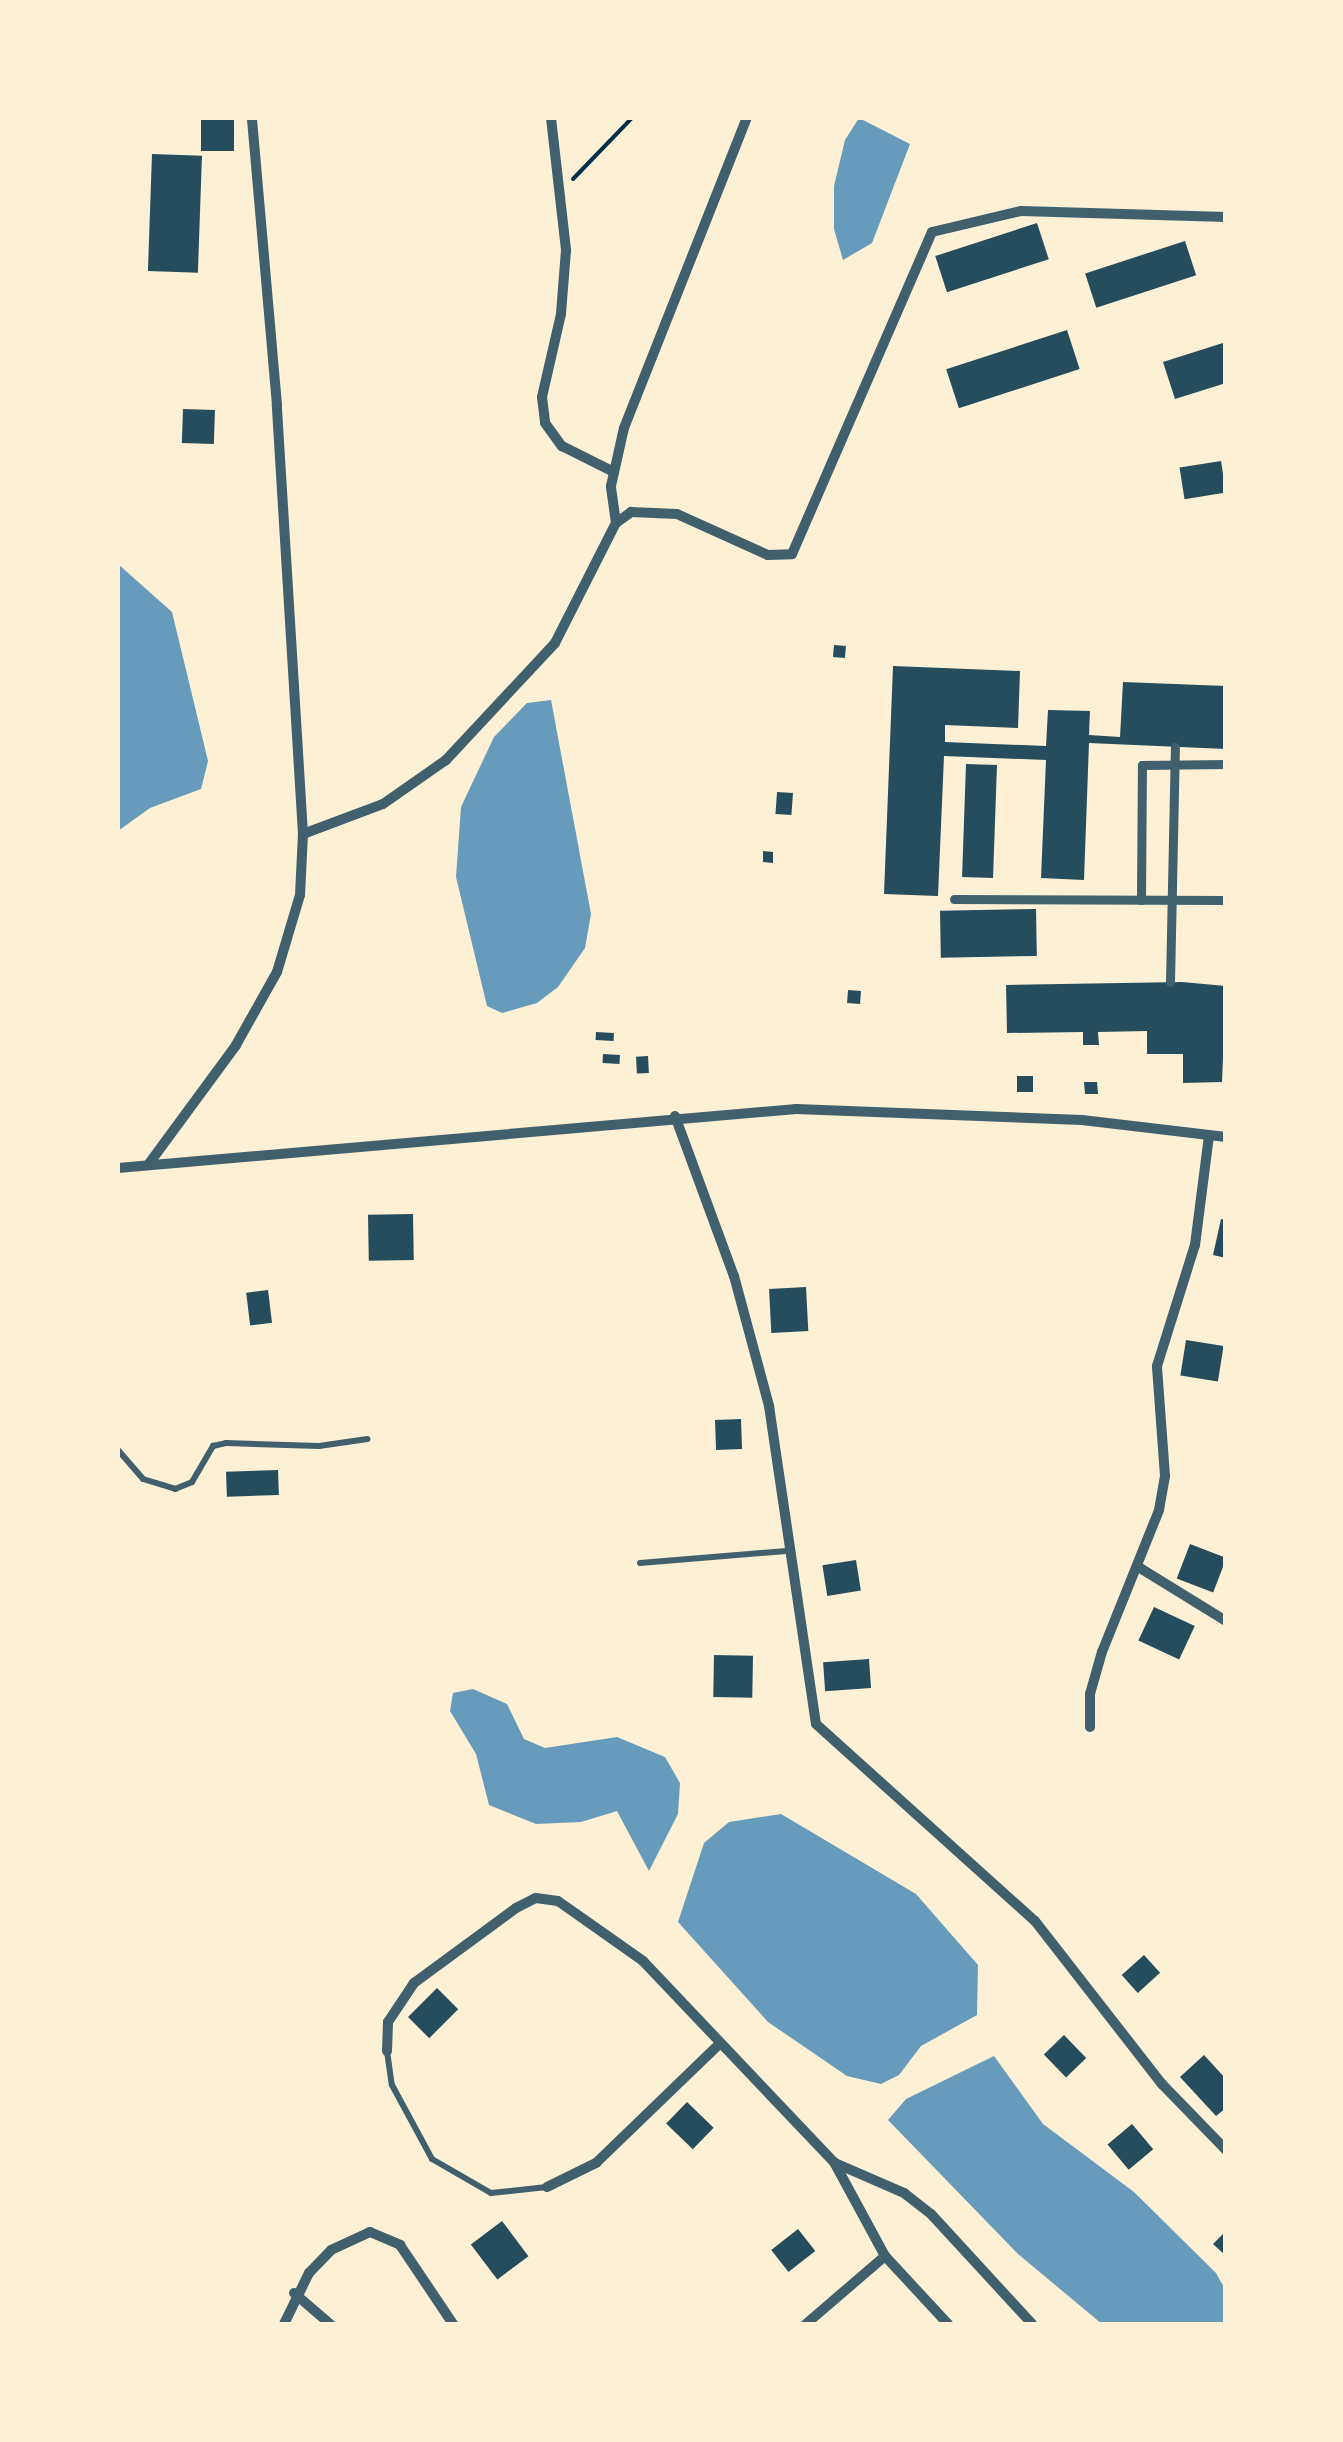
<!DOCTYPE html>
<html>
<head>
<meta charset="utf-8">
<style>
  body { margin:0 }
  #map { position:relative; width:1343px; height:2442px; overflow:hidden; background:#fdf0d5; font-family:"DM Sans",sans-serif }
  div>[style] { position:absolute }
  .water>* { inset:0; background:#669bbc }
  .building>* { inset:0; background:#264d5e; transform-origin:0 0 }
  .path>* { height:4px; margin:-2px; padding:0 2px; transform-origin:2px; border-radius:2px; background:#003049 }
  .service>* { height:6px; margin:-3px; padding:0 3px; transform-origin:3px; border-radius:3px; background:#3f606c }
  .pedestrian>* { height:9px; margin:-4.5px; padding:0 4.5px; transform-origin:4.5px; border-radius:4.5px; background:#3f606c }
  .minor>* { height:10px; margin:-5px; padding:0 5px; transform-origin:5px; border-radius:5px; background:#3f606c }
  span { translate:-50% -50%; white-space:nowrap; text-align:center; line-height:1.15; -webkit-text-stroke:10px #fdf0d5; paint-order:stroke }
  .frame { position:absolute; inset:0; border:120px solid #fdf0d5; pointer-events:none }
</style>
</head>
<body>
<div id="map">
  <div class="water">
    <div style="clip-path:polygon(859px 118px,910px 144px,872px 243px,843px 260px,834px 229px,834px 186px,845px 140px)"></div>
    <div style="clip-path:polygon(118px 564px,172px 612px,208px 761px,201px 789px,150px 808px,118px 831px)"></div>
    <div style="clip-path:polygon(551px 700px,591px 914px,585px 948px,558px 987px,537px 1003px,502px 1013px,487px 1006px,456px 877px,461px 807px,494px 737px,527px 703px)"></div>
    <div style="clip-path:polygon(473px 1689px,507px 1704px,524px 1739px,545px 1748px,617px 1737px,665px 1757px,680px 1783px,678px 1814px,649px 1871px,617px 1811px,581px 1822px,536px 1824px,489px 1805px,476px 1754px,450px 1711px,453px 1693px)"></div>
    <div style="clip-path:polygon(781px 1814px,916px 1894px,978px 1965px,977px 2015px,921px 2046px,899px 2075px,881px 2084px,847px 2076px,768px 2022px,678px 1922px,704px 1843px,729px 1822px)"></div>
    <div style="clip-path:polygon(994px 2056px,1043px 2124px,1134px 2192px,1216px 2273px,1225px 2289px,1225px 2324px,1102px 2324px,1018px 2254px,888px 2120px,906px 2099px)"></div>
  </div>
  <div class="building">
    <div style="left:201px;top:118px;width:33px;height:33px"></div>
    <div style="left:152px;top:154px;width:50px;height:117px;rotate:2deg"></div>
    <div style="left:1037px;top:223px;width:38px;height:107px;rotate:72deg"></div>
    <div style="left:1185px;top:241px;width:36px;height:105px;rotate:72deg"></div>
    <div style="left:1067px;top:330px;width:41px;height:127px;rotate:72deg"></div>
    <div style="clip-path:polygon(1226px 342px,1226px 383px,1175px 399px,1163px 362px)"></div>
    <div style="left:183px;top:409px;width:32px;height:34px;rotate:2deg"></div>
    <div style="left:1221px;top:461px;width:32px;height:42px;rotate:81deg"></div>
    <div style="left:834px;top:645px;width:12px;height:12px;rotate:5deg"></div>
    <div style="clip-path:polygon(893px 666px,1020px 671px,1018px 728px,945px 725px,945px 742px,1046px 746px,1048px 710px,1090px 711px,1089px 735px,1120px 737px,1123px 682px,1226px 686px,1226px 749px,1089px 743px,1084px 880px,1041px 878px,1046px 760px,944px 756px,938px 896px,884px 894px)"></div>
    <div style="left:966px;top:764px;width:31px;height:113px;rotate:2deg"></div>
    <div style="left:777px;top:792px;width:16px;height:22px;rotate:4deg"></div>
    <div style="clip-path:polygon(763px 851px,773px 852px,773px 863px,763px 862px)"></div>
    <div style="left:1036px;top:909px;width:47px;height:96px;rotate:89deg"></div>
    <div style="clip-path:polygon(1182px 982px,1226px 986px,1222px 1082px,1183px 1083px,1183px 1054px,1147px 1054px,1147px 1031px,1098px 1032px,1099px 1045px,1083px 1045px,1083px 1032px,1007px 1033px,1006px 985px)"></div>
    <div style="left:848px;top:990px;width:13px;height:13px;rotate:4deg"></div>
    <div style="left:596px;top:1032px;width:18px;height:8px;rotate:3deg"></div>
    <div style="left:603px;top:1054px;width:17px;height:9px;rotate:3deg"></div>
    <div style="left:648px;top:1056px;width:17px;height:12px;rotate:87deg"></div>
    <div style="left:1017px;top:1076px;width:16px;height:16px"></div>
    <div style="clip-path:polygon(1084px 1082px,1097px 1082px,1098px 1094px,1085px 1094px)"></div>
    <div style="left:413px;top:1214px;width:46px;height:45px;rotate:89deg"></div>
    <div style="clip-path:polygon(1221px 1219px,1226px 1220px,1226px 1258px,1213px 1255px)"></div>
    <div style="left:806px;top:1287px;width:44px;height:37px;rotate:87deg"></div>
    <div style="left:268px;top:1290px;width:33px;height:22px;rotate:83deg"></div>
    <div style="left:1186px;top:1340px;width:38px;height:36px;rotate:9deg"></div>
    <div style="left:741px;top:1419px;width:30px;height:26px;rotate:88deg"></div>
    <div style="left:278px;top:1470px;width:25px;height:52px;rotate:88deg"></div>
    <div style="left:1190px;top:1544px;width:39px;height:37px;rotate:21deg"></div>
    <div style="left:856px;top:1560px;width:31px;height:34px;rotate:81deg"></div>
    <div style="left:1154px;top:1607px;width:45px;height:37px;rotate:25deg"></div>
    <div style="left:714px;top:1655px;width:39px;height:42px;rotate:1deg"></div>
    <div style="left:869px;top:1659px;width:29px;height:46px;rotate:86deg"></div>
    <div style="left:1144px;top:1955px;width:24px;height:30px;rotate:48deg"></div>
    <div style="left:437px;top:1988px;width:30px;height:41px;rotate:45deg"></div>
    <div style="left:1064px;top:2035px;width:32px;height:28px;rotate:46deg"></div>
    <div style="clip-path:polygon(1204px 2055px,1226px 2079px,1226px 2108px,1216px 2116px,1180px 2077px)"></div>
    <div style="left:687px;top:2102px;width:37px;height:30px;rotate:44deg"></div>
    <div style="left:1132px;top:2124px;width:33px;height:32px;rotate:50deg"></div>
    <div style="left:502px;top:2221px;width:44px;height:39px;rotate:53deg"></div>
    <div style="left:798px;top:2229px;width:28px;height:34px;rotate:52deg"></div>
    <div style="clip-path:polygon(1226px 2231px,1226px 2256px,1213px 2244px)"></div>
  </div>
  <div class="path">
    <div style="left:573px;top:179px;width:85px;rotate:-46deg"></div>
  </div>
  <div class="service">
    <div style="left:118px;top:1450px;width:38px;rotate:49deg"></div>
    <div style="left:143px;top:1479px;width:34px;rotate:17deg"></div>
    <div style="left:175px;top:1489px;width:18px;rotate:-22deg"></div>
    <div style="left:192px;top:1482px;width:42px;rotate:-59.7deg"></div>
    <div style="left:213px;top:1446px;width:13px;rotate:-13deg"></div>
    <div style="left:226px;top:1443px;width:93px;rotate:1.8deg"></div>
    <div style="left:319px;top:1446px;width:49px;rotate:-8.3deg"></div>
    <div style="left:640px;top:1563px;width:147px;rotate:-4.7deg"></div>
    <div style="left:387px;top:2051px;width:34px;rotate:82deg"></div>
    <div style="left:392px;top:2085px;width:84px;rotate:61.6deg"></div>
    <div style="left:432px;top:2159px;width:68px;rotate:30deg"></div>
    <div style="left:491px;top:2193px;width:56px;rotate:-6.1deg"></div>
  </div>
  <div class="pedestrian">
    <div style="left:954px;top:899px;width:272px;rotate:0.2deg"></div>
    <div style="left:1141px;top:900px;width:135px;rotate:-89.6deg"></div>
    <div style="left:1142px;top:765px;width:84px;rotate:-0.7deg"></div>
    <div style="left:1170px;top:982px;width:235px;rotate:-88.8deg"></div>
  </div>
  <div class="minor">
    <div style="left:551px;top:118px;width:133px;rotate:83.5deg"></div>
    <div style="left:566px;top:250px;width:64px;rotate:94.5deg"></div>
    <div style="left:561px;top:314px;width:85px;rotate:102.9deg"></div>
    <div style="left:542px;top:397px;width:26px;rotate:83deg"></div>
    <div style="left:545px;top:423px;width:29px;rotate:54deg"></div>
    <div style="left:562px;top:446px;width:58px;rotate:26.6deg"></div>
    <div style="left:616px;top:523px;width:37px;rotate:-98deg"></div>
    <div style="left:611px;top:486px;width:59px;rotate:-77.4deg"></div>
    <div style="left:624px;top:428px;width:334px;rotate:-68.4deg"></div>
    <div style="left:303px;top:834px;width:85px;rotate:-20.6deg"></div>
    <div style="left:383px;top:804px;width:77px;rotate:-34.9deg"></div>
    <div style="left:446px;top:760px;width:160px;rotate:-47deg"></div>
    <div style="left:555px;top:643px;width:135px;rotate:-63.1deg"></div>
    <div style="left:616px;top:523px;width:19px;rotate:-36deg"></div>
    <div style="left:631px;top:512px;width:46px;rotate:2.5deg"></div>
    <div style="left:677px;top:514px;width:100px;rotate:24.3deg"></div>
    <div style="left:768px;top:555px;width:24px;rotate:-2deg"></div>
    <div style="left:792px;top:554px;width:351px;rotate:-66.5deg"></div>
    <div style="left:932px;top:232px;width:91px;rotate:-13.3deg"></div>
    <div style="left:1021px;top:211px;width:205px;rotate:1.7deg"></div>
    <div style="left:675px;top:1116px;width:171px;rotate:69.8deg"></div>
    <div style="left:734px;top:1276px;width:135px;rotate:74.9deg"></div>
    <div style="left:769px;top:1406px;width:321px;rotate:81.6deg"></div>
    <div style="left:816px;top:1724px;width:295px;rotate:42deg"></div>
    <div style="left:1035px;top:1921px;width:207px;rotate:52.1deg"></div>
    <div style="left:1162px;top:2084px;width:92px;rotate:45.9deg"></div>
    <div style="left:148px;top:1165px;width:149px;rotate:-53.7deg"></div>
    <div style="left:236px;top:1045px;width:84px;rotate:-60.7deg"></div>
    <div style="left:277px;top:972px;width:80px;rotate:-73.4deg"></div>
    <div style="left:300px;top:895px;width:61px;rotate:-87.2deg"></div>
    <div style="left:303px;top:834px;width:430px;rotate:-93.5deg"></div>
    <div style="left:277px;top:405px;width:288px;rotate:-95deg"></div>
    <div style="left:118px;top:1168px;width:681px;rotate:-4.97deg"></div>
    <div style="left:796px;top:1109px;width:286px;rotate:2.2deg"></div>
    <div style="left:1082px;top:1120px;width:145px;rotate:6.7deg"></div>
    <div style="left:1140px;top:1568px;width:101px;rotate:31.6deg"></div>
    <div style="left:1090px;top:1727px;width:33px;rotate:-90deg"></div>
    <div style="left:1090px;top:1694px;width:44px;rotate:-74.1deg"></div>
    <div style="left:1102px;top:1652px;width:153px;rotate:-68.1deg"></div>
    <div style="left:1159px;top:1510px;width:35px;rotate:-80deg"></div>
    <div style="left:1165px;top:1476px;width:110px;rotate:-94.2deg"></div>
    <div style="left:1157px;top:1366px;width:127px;rotate:-72.6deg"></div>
    <div style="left:1195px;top:1245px;width:111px;rotate:-82.7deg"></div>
    <div style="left:387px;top:2051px;width:29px;rotate:-88deg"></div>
    <div style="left:388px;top:2022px;width:47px;rotate:-56.3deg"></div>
    <div style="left:414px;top:1983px;width:127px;rotate:-36.3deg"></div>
    <div style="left:516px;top:1908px;width:22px;rotate:-27deg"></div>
    <div style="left:536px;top:1898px;width:22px;rotate:8deg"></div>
    <div style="left:558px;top:1901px;width:104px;rotate:35.2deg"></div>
    <div style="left:643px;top:1961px;width:277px;rotate:46.5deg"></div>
    <div style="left:834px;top:2162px;width:107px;rotate:61.5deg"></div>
    <div style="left:885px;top:2256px;width:93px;rotate:47.2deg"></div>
    <div style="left:835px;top:2163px;width:75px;rotate:23.5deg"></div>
    <div style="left:904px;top:2193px;width:34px;rotate:38deg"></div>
    <div style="left:931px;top:2214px;width:149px;rotate:47.4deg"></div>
    <div style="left:547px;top:2187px;width:55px;rotate:-26.1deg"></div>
    <div style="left:596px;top:2163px;width:168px;rotate:-44deg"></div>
    <div style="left:294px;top:2293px;width:48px;rotate:40.7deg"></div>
    <div style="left:284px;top:2324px;width:57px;rotate:-63.9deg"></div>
    <div style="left:309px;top:2273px;width:32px;rotate:-46deg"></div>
    <div style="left:331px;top:2250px;width:43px;rotate:-24.8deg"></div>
    <div style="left:370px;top:2232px;width:33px;rotate:23deg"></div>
    <div style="left:400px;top:2245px;width:95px;rotate:56.1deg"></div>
    <div style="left:806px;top:2324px;width:104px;rotate:-40.7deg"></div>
  </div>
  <div class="frame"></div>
</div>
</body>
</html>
